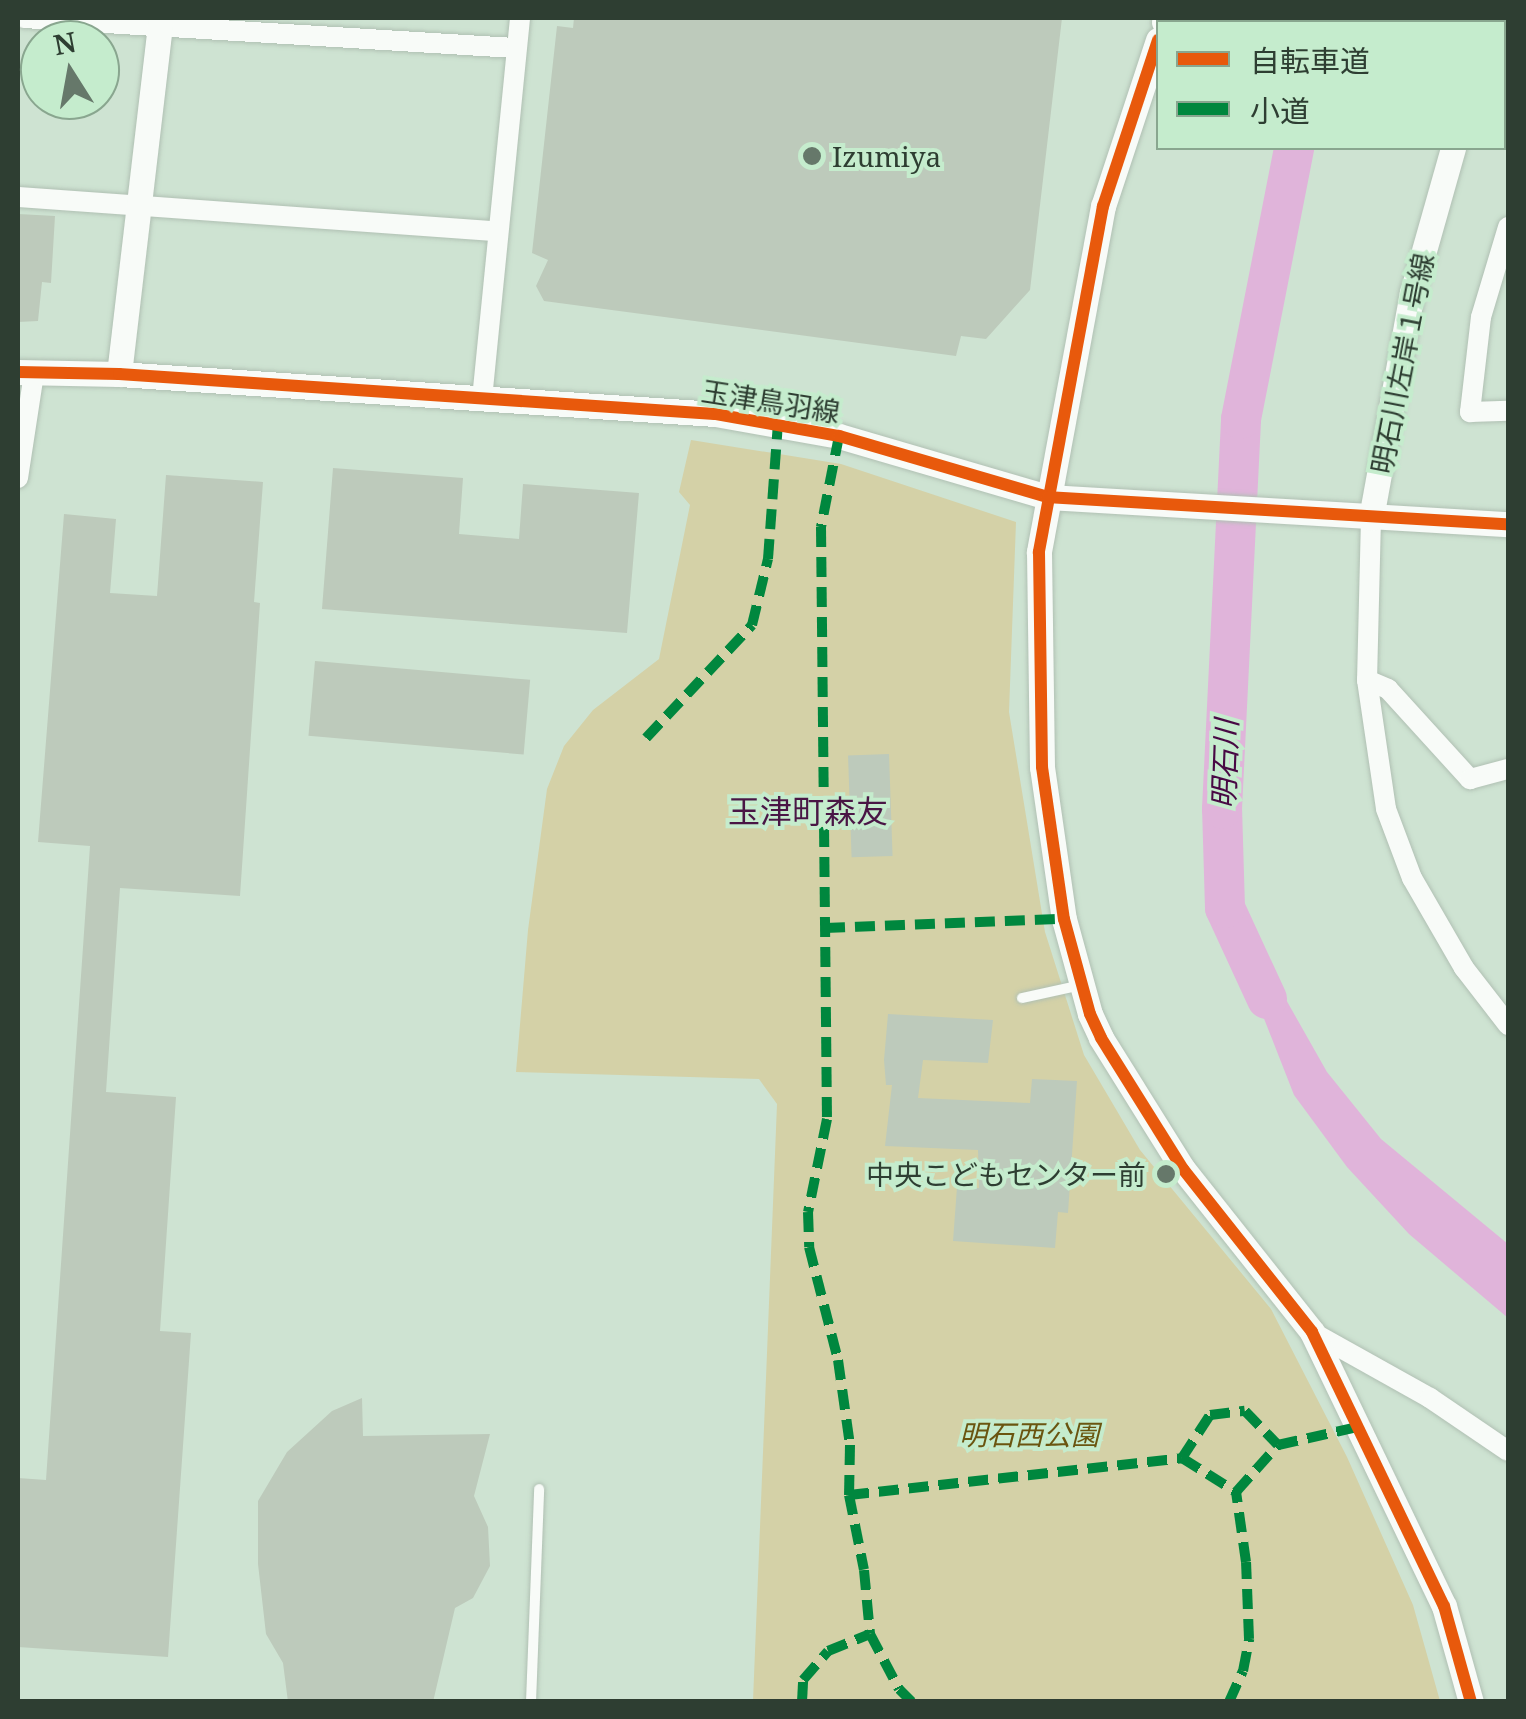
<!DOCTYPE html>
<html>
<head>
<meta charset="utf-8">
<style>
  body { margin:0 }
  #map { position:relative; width:1526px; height:1719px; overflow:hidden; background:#cee3d2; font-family:"Noto Serif","Noto Sans JP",serif }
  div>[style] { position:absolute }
  .green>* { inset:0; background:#d4d1a7 }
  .water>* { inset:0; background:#e0b4da }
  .river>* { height:40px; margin:-20px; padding:0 20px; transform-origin:20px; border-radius:20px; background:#e0b4da }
  .building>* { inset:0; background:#bdcabb; transform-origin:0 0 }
  .roads { filter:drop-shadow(0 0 2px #b0c0b3) drop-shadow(0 0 2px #b0c0b3) }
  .service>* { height:10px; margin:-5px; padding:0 5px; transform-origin:5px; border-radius:5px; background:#f8fbf8 }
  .minor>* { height:20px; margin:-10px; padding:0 10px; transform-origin:10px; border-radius:10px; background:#f8fbf8 }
  .tertiary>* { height:25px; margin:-12.5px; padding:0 12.5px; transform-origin:12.5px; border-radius:12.5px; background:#f8fbf8 }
  .quiet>* { height:10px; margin-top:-5px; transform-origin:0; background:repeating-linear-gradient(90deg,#00873e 0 20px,transparent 0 30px) }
  .cycleway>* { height:12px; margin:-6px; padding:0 6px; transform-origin:6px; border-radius:6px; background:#e8590c }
  .dots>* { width:28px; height:28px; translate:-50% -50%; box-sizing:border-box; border:5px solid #c5eccd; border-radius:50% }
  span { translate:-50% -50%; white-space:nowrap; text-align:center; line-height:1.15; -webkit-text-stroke:8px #c5eccd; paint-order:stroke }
  .poi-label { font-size:28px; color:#2e3e32 }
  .left { translate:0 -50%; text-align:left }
  .right { translate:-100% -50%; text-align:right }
  .street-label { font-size:28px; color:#2e3e32 }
  .park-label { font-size:28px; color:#6a5510; font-style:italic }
  .water-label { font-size:30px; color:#480944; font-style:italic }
  .quarter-label { font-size:32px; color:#491645 }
  .frame { position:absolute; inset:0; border:20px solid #2e3e32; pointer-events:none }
  .legend { position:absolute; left:1156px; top:20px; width:350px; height:130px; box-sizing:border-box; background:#c5eccd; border:2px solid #89a68f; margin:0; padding:12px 18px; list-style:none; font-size:30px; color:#2e3e32 }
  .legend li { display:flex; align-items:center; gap:20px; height:50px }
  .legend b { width:50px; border:2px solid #89a68f }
  .north { position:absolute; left:20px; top:20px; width:100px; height:100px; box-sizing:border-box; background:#c5eccd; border:2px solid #89a68f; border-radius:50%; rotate:349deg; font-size:28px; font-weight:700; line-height:40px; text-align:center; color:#2e3e32 }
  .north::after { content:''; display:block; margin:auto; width:35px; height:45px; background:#66786a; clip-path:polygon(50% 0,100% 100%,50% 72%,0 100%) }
</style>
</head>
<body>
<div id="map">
  <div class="green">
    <div style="clip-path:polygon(691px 440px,841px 464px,1016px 522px,1009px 712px,1045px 932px,1084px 1055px,1140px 1150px,1271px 1309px,1347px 1457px,1413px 1605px,1440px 1701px,753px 1701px,777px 1104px,759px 1079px,516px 1072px,528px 930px,547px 789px,564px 746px,593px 710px,659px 659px,690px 505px,679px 492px)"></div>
  </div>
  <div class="water">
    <div style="clip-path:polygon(1232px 937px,1280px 989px,1327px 1072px,1381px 1139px,1508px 1244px,1508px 1318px,1409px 1234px,1347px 1167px,1294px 1095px)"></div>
  </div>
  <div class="river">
    <div style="left:1320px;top:22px;width:4px;rotate:-76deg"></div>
    <div style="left:1267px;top:999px;width:100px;rotate:-114.8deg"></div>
    <div style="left:1225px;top:908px;width:99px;rotate:-91.7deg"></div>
    <div style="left:1222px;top:809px;width:390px;rotate:-87.2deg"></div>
    <div style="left:1241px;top:419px;width:276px;rotate:-78.9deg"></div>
  </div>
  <div class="building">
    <div style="clip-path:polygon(574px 18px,1062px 18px,1030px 290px,986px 339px,961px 336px,956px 356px,544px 301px,536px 286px,548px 260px,532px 253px,557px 26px,573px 28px)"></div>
    <div style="clip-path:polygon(18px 214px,55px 216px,51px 283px,42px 282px,38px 321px,18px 322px)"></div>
    <div style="clip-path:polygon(333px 468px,463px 478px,459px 534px,519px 539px,523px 484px,639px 493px,627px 633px,322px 609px)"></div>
    <div style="clip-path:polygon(166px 475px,263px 482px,254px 602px,260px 603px,240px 896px,120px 888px,106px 1092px,176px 1097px,160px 1331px,191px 1333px,168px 1657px,18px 1647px,18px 1478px,46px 1480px,90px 846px,38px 842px,64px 514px,116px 519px,110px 593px,157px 596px)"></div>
    <div style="left:315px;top:661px;width:216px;height:75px;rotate:5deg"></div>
    <div style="left:889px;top:754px;width:102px;height:41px;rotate:88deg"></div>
    <div style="clip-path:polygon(888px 1014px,993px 1020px,988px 1063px,923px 1060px,918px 1098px,1030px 1103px,1032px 1079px,1077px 1081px,1068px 1213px,1058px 1212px,1055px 1248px,953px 1241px,957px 1187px,979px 1188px,978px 1150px,885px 1146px,892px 1085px,886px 1085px,884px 1060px)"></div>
    <div style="clip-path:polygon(362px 1398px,363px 1436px,490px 1434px,474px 1496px,488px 1527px,490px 1566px,473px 1598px,455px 1608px,433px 1702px,288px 1702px,283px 1663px,266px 1634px,258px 1564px,258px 1501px,287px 1452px,332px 1411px)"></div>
  </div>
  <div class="roads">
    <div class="service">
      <div style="left:1022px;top:998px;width:60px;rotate:-12.4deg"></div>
      <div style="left:531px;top:1702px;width:213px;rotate:-87.8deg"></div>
    </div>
    <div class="minor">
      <div style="left:24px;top:18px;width:493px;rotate:3.5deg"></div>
      <div style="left:1504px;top:56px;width:4px;rotate:27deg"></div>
      <div style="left:18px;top:197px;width:481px;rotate:4.1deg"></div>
      <div style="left:1508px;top:227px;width:94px;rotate:106.7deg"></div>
      <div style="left:1481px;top:317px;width:96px;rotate:96.6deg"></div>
      <div style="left:1470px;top:412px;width:38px;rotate:-2deg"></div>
      <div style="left:482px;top:399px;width:383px;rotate:-84.3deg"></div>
      <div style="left:18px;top:478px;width:106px;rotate:-81.3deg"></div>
      <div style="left:1371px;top:518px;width:162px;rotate:91.4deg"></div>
      <div style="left:1367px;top:680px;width:130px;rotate:81.6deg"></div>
      <div style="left:1386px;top:809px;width:74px;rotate:69.4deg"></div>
      <div style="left:1412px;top:878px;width:104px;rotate:60deg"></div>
      <div style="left:1464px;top:968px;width:72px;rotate:52.3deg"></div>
      <div style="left:1367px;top:680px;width:23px;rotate:23deg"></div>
      <div style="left:1388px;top:689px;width:122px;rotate:47.7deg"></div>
      <div style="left:1470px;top:779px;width:39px;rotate:-15deg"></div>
      <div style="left:1312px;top:1332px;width:135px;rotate:29.2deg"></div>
      <div style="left:1430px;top:1398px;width:94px;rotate:34.2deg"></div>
    </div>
    <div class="tertiary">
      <div style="left:1164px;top:22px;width:4px;rotate:-63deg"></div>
      <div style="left:1493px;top:22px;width:4px;rotate:-76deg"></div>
      <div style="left:1158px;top:40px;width:175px;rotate:108.3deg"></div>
      <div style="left:1103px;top:206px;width:352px;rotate:100.5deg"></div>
      <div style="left:1039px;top:552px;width:215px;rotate:89.2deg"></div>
      <div style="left:1042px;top:767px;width:154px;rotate:81.8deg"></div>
      <div style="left:1064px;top:919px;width:98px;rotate:74.7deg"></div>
      <div style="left:1090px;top:1014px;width:26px;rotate:65deg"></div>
      <div style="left:1101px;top:1038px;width:155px;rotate:58deg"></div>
      <div style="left:1183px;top:1169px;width:208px;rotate:51.6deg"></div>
      <div style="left:1312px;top:1332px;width:304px;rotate:64.3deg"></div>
      <div style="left:1444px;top:1606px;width:100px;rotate:74.3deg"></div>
      <div style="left:18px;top:372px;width:101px;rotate:1.1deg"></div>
      <div style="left:119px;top:374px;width:597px;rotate:3.84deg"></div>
      <div style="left:715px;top:414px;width:126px;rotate:10.1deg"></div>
      <div style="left:839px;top:436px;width:218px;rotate:16.3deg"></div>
      <div style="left:1048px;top:497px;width:461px;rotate:3.4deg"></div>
      <div style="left:119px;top:374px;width:358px;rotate:-83.3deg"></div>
      <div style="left:1371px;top:518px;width:229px;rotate:-79.7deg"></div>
      <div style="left:1412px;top:293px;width:151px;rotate:-74.2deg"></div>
    </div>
  </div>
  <div class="quiet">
    <div style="left:839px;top:436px;width:93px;rotate:101.2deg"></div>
    <div style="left:821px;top:527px;width:592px;rotate:89.42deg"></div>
    <div style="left:827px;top:1119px;width:95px;rotate:101.5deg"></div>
    <div style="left:808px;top:1212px;width:35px;rotate:88deg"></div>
    <div style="left:809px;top:1247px;width:117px;rotate:75.6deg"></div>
    <div style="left:838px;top:1360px;width:86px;rotate:82deg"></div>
    <div style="left:850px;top:1445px;width:50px;rotate:91.1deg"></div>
    <div style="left:849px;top:1495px;width:76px;rotate:78.7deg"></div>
    <div style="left:864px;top:1570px;width:64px;rotate:84.6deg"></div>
    <div style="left:870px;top:1634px;width:62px;rotate:62.2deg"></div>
    <div style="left:899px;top:1689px;width:18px;rotate:45deg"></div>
    <div style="left:646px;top:738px;width:155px;rotate:-46.8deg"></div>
    <div style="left:752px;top:625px;width:68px;rotate:-76.4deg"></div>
    <div style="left:768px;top:559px;width:136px;rotate:-85.8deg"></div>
    <div style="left:825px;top:928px;width:239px;rotate:-2.2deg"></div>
    <div style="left:1182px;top:1458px;width:51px;rotate:-56.9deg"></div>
    <div style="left:1210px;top:1415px;width:35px;rotate:-7deg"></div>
    <div style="left:1245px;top:1411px;width:47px;rotate:45.9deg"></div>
    <div style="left:849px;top:1495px;width:335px;rotate:-6.3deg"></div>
    <div style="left:1182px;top:1458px;width:64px;rotate:32.2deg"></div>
    <div style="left:802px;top:1702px;width:22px;rotate:-87deg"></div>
    <div style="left:803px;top:1680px;width:38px;rotate:-49deg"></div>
    <div style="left:828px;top:1651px;width:45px;rotate:-22deg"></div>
    <div style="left:1229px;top:1702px;width:34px;rotate:-66deg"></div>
    <div style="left:1243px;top:1671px;width:33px;rotate:-79deg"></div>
    <div style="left:1249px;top:1639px;width:77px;rotate:-92.2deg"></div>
    <div style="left:1246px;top:1562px;width:71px;rotate:-98.1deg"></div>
    <div style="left:1236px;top:1492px;width:63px;rotate:-48.2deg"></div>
    <div style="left:1278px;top:1445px;width:82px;rotate:-12.7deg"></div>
  </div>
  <div class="cycleway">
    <div style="left:1158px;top:40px;width:175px;rotate:108.3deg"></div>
    <div style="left:1103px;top:206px;width:352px;rotate:100.5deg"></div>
    <div style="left:1039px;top:552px;width:215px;rotate:89.2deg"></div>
    <div style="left:1042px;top:767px;width:154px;rotate:81.8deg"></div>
    <div style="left:1064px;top:919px;width:98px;rotate:74.7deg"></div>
    <div style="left:1090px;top:1014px;width:26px;rotate:65deg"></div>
    <div style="left:1101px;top:1038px;width:155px;rotate:58deg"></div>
    <div style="left:1183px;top:1169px;width:208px;rotate:51.6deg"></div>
    <div style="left:1312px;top:1332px;width:304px;rotate:64.3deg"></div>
    <div style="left:1444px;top:1606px;width:100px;rotate:74.3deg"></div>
    <div style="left:18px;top:372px;width:101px;rotate:1.1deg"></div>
    <div style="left:119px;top:374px;width:597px;rotate:3.84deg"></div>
    <div style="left:715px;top:414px;width:126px;rotate:10.1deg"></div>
    <div style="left:839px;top:436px;width:218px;rotate:16.3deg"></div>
    <div style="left:1048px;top:497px;width:461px;rotate:3.4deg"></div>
  </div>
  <div class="dots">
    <div style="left:812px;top:156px;background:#66786a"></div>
    <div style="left:1166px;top:1174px;background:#66786a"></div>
  </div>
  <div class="poi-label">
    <span class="left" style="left:832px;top:156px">Izumiya</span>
    <span class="right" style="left:1146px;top:1174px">中央こどもセンター前</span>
  </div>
  <div class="street-label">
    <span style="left:1402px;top:363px;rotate:-79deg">明石川左岸１号線</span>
    <span style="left:771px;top:401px;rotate:9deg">玉津鳥羽線</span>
  </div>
  <div class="park-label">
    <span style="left:1029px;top:1434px">明石西公園</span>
  </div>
  <div class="water-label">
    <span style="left:1225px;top:764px;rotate:-88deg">明石川</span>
  </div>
  <div class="quarter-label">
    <span style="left:808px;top:811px">玉津町森友</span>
  </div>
  <div class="frame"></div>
  <ul class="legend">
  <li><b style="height:12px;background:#e8590c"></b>自転車道</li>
  <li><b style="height:12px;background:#00873e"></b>小道</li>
  </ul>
  <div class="north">N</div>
</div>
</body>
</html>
